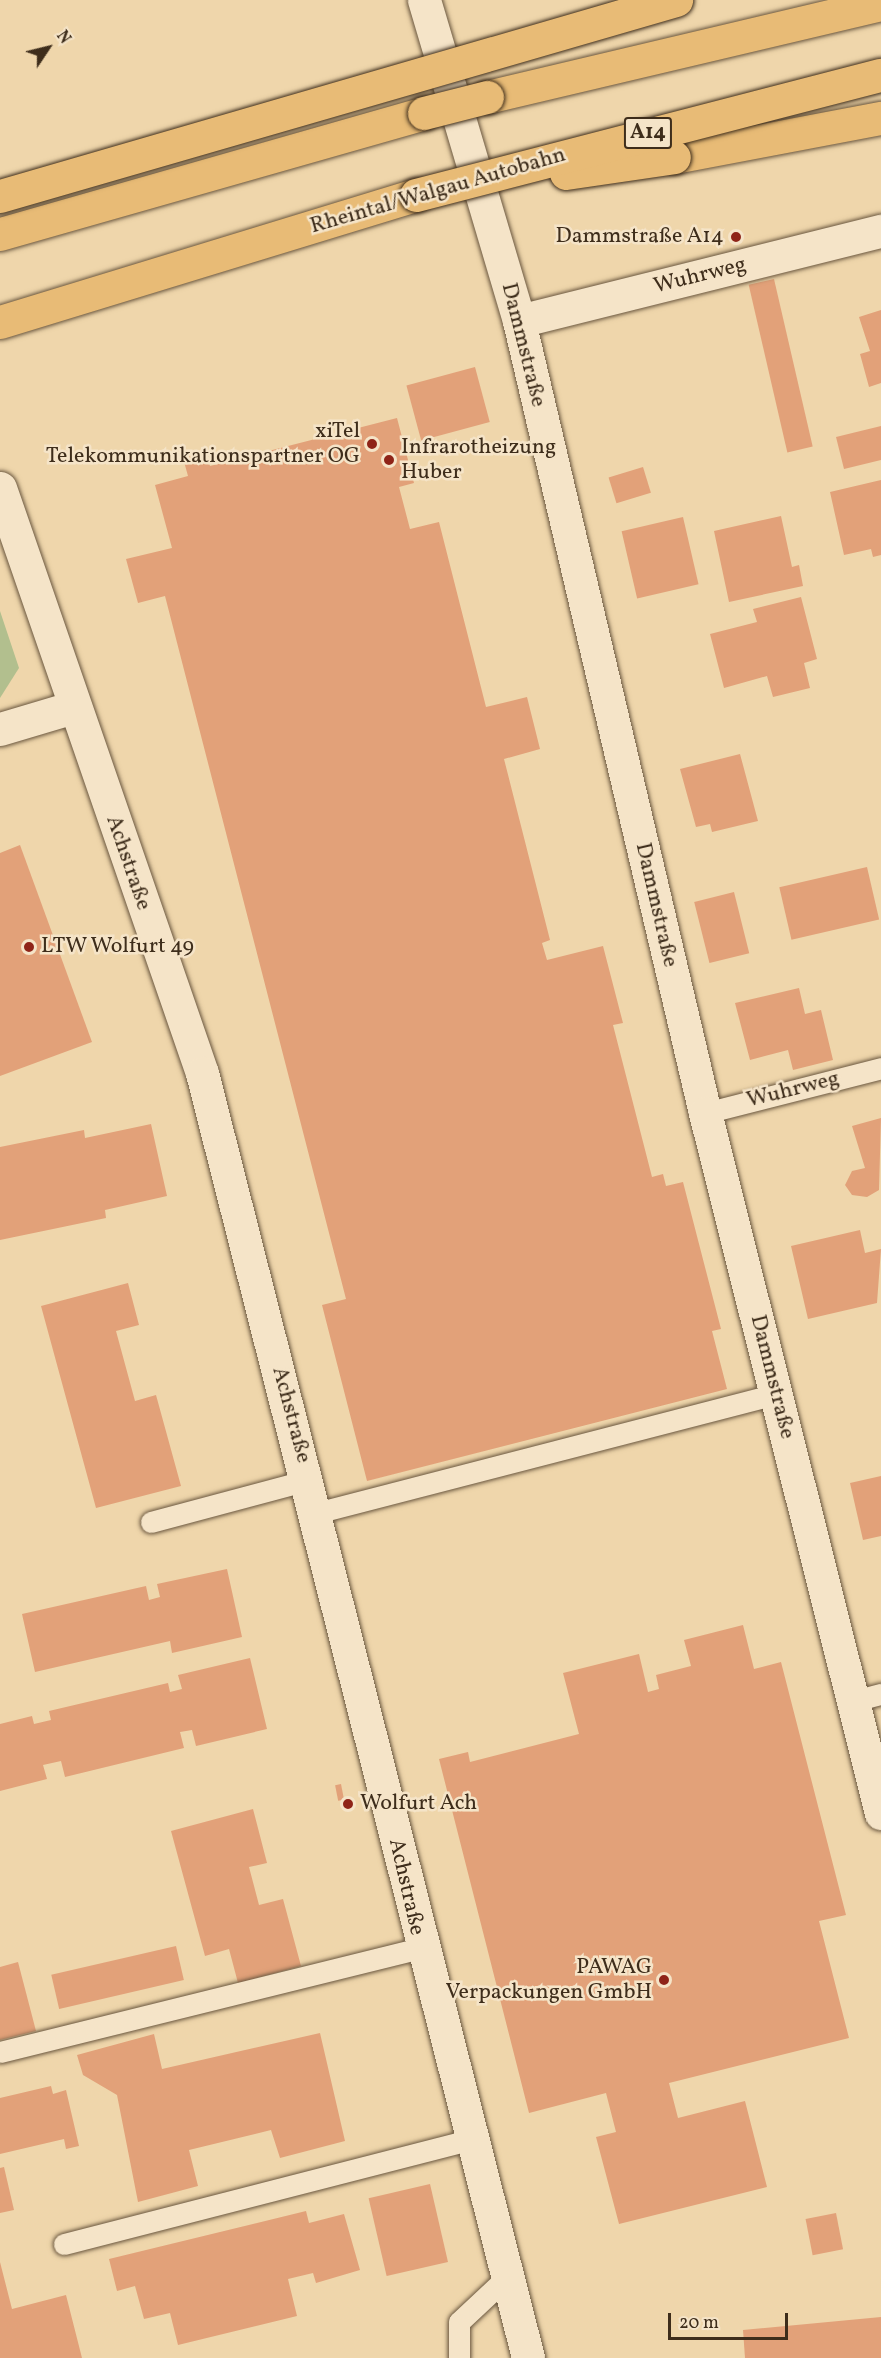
<!DOCTYPE html>
<html>
<head>
<meta charset="utf-8">
<style>
  body { margin:0 }
  #map { position:relative; width:881px; height:2358px; overflow:hidden; background:#efd6ab; font-family:Vollkorn,serif }
  div>[style] { position:absolute }
  .green>* { inset:0; background:#b2bf8e }
  .building>* { inset:0; background:#e2a179; transform-origin:0 0 }
  .roads { filter:drop-shadow(0 0 2px #6a573f) drop-shadow(0 0 2px #6a573f) }
  .lane>* { height:21px; margin:-10.5px; padding:0 10.5px; transform-origin:10.5px; border-radius:10.5px; background:#f5e4c8 }
  .street>* { height:33px; margin:-16.5px; padding:0 16.5px; transform-origin:16.5px; border-radius:16.5px; background:#f5e4c8 }
  .secondary>* { height:33px; margin:-16.5px; padding:0 16.5px; transform-origin:16.5px; border-radius:16.5px; background:#f5e4c8 }
  .highway>* { height:33px; margin:-16.5px; padding:0 16.5px; transform-origin:16.5px; border-radius:16.5px; background:#e8bb76 }
  .bridges { filter:drop-shadow(0 0 2px #3e2d1b) drop-shadow(0 0 2px #3e2d1b) }
  .highway-bridge>* { height:33px; margin:-16.5px; padding:0 16.5px; transform-origin:16.5px; border-radius:16.5px; background:#e8bb76 }
  .dots>* { width:16px; height:16px; translate:-50% -50%; box-sizing:border-box; border:3px solid #f5e4c8; border-radius:50% }
  span { translate:-50% -50%; white-space:nowrap; text-align:center; line-height:1.15; -webkit-text-stroke:5px #f5e4c8; paint-order:stroke }
  .shield-label span { padding:2px 4px; background:#f5e4c8; border:2px solid; border-radius:4px; -webkit-text-stroke-width:0 }
  .shield-label { font-size:21px; color:#3e2d1b; font-weight:700 }
  .street-label { font-size:22px; color:#3e2d1b }
  .poi-label { font-size:22px; color:#3e2d1b }
  .right { translate:-100% -50%; text-align:right }
  .left { translate:0 -50%; text-align:left }
  .north { position:absolute; left:18px; top:18px; width:60px; height:60px; -webkit-text-stroke:4px #f5e4c8; paint-order:stroke; rotate:55deg; font-size:16px; font-weight:700; line-height:24px; text-align:center; color:#3e2d1b }
  .north::after { content:''; display:block; margin:auto; width:21px; height:27px; background:#3e2d1b; clip-path:polygon(50% 0,100% 100%,50% 72%,0 100%) }
  .scale { position:absolute; left:668px; top:2313px; width:120px; height:27px; box-sizing:border-box; border:3px solid #3e2d1b; border-top:0; padding-left:8px; font-size:18px; line-height:21px; white-space:nowrap; color:#3e2d1b; -webkit-text-stroke:4px #f5e4c8; paint-order:stroke }
</style>
</head>
<body>
<div id="map">
  <div class="green">
    <div style="clip-path:polygon(0 611px,19px 668px,0 698px)"></div>
  </div>
  <div class="building">
    <div style="left:774px;top:279px;width:172px;height:26px;rotate:77deg"></div>
    <div style="clip-path:polygon(881px 310px,881px 383px,869px 387px,860px 354px,870px 351px,859px 317px)"></div>
    <div style="left:475px;top:367px;width:57px;height:71px;rotate:75deg"></div>
    <div style="clip-path:polygon(397px 418px,414px 483px,399px 487px,410px 529px,439px 522px,486px 707px,527px 697px,540px 749px,504px 759px,550px 940px,542px 943px,547px 960px,603px 946px,623px 1023px,613px 1025px,652px 1177px,663px 1174px,666px 1186px,683px 1182px,721px 1329px,712px 1331px,727px 1389px,367px 1481px,322px 1305px,346px 1299px,165px 596px,138px 603px,126px 559px,172px 548px,155px 485px,188px 476px,183px 458px,206px 453px,210px 466px)"></div>
    <div style="clip-path:polygon(881px 426px,881px 460px,844px 469px,836px 437px)"></div>
    <div style="left:643px;top:467px;width:27px;height:36px;rotate:73deg"></div>
    <div style="clip-path:polygon(881px 480px,881px 555px,873px 557px,871px 549px,844px 555px,830px 492px)"></div>
    <div style="clip-path:polygon(781px 516px,792px 567px,799px 565px,803px 586px,729px 602px,714px 531px)"></div>
    <div style="left:683px;top:517px;width:69px;height:63px;rotate:77deg"></div>
    <div style="clip-path:polygon(801px 597px,817px 659px,804px 663px,810px 688px,773px 697px,767px 676px,724px 688px,710px 634px,757px 622px,753px 609px)"></div>
    <div style="clip-path:polygon(740px 754px,758px 821px,712px 832px,710px 824px,696px 827px,680px 769px)"></div>
    <div style="clip-path:polygon(20px 845px,92px 1042px,0 1076px,0 853px)"></div>
    <div style="left:867px;top:867px;width:54px;height:90px;rotate:77deg"></div>
    <div style="left:734px;top:892px;width:63px;height:41px;rotate:76deg"></div>
    <div style="clip-path:polygon(799px 988px,805px 1014px,821px 1010px,833px 1060px,793px 1070px,788px 1050px,750px 1060px,735px 1003px)"></div>
    <div style="clip-path:polygon(881px 1118px,879px 1190px,867px 1197px,852px 1195px,845px 1185px,852px 1171px,865px 1168px,852px 1126px)"></div>
    <div style="clip-path:polygon(151px 1124px,167px 1196px,105px 1210px,106px 1218px,0 1240px,0 1147px,84px 1130px,85px 1138px)"></div>
    <div style="clip-path:polygon(860px 1230px,865px 1253px,881px 1249px,877px 1303px,808px 1319px,791px 1246px)"></div>
    <div style="clip-path:polygon(128px 1283px,139px 1325px,116px 1331px,135px 1401px,156px 1395px,181px 1486px,96px 1508px,41px 1306px)"></div>
    <div style="clip-path:polygon(881px 1476px,881px 1536px,863px 1540px,850px 1483px)"></div>
    <div style="clip-path:polygon(227px 1569px,242px 1637px,172px 1653px,170px 1641px,35px 1672px,22px 1614px,146px 1586px,149px 1600px,160px 1597px,157px 1584px)"></div>
    <div style="clip-path:polygon(743px 1625px,754px 1669px,781px 1662px,846px 1915px,819px 1921px,849px 2038px,669px 2083px,678px 2118px,745px 2101px,767px 2187px,619px 2224px,596px 2137px,616px 2132px,606px 2093px,529px 2113px,439px 1759px,468px 1752px,470px 1762px,579px 1734px,563px 1673px,639px 1654px,648px 1692px,659px 1689px,656px 1675px,691px 1666px,684px 1640px)"></div>
    <div style="clip-path:polygon(250px 1658px,267px 1729px,196px 1746px,192px 1730px,180px 1732px,184px 1748px,65px 1777px,61px 1761px,43px 1765px,47px 1779px,0 1791px,0 1724px,32px 1716px,34px 1724px,51px 1720px,49px 1711px,168px 1683px,170px 1692px,182px 1689px,178px 1675px)"></div>
    <div style="left:341px;top:1784px;width:16px;height:6px;rotate:79deg"></div>
    <div style="clip-path:polygon(253px 1809px,267px 1863px,249px 1867px,259px 1905px,283px 1899px,301px 1966px,238px 1983px,229px 1949px,205px 1956px,171px 1831px)"></div>
    <div style="left:176px;top:1946px;width:35px;height:128px;rotate:77deg"></div>
    <div style="clip-path:polygon(18px 1962px,36px 2031px,0 2040px,0 1967px)"></div>
    <div style="clip-path:polygon(320px 2033px,345px 2141px,280px 2158px,271px 2130px,189px 2150px,198px 2186px,138px 2202px,117px 2095px,83px 2075px,77px 2055px,154px 2034px,162px 2069px)"></div>
    <div style="clip-path:polygon(51px 2086px,53px 2094px,66px 2090px,79px 2146px,66px 2149px,64px 2139px,0 2154px,0 2098px)"></div>
    <div style="clip-path:polygon(4px 2167px,14px 2210px,0 2213px,0 2168px)"></div>
    <div style="left:430px;top:2184px;width:80px;height:63px;rotate:77deg"></div>
    <div style="clip-path:polygon(306px 2211px,309px 2223px,344px 2214px,360px 2270px,316px 2283px,313px 2273px,288px 2279px,297px 2316px,178px 2345px,170px 2313px,144px 2319px,135px 2286px,117px 2291px,109px 2259px)"></div>
    <div style="left:836px;top:2213px;width:37px;height:31px;rotate:79deg"></div>
    <div style="clip-path:polygon(0 2262px,12px 2309px,66px 2295px,82px 2358px,0 2358px)"></div>
    <div style="clip-path:polygon(881px 2317px,881px 2358px,745px 2358px,743px 2330px)"></div>
  </div>
  <div class="roads">
    <div class="lane">
      <div style="left:705px;top:1113px;width:182px;rotate:-14.3deg"></div>
      <div style="left:316px;top:1513px;width:476px;rotate:-14.5deg"></div>
      <div style="left:151px;top:1522px;width:163px;rotate:-15deg"></div>
      <div style="left:854px;top:1701px;width:28px;rotate:-15deg"></div>
      <div style="left:0;top:2052px;width:434px;rotate:-13.9deg"></div>
      <div style="left:64px;top:2244px;width:418px;rotate:-14.4deg"></div>
      <div style="left:459px;top:2358px;width:36px;rotate:-90deg"></div>
      <div style="left:459px;top:2322px;width:64px;rotate:-43.1deg"></div>
    </div>
    <div class="street">
      <div style="left:424px;top:0;width:335px;rotate:73.5deg"></div>
      <div style="left:519px;top:321px;width:814px;rotate:76.78deg"></div>
      <div style="left:705px;top:1113px;width:722px;rotate:75.89deg"></div>
      <div style="left:519px;top:321px;width:373px;rotate:-14deg"></div>
      <div style="left:0;top:729px;width:77px;rotate:-16.6deg"></div>
    </div>
    <div class="secondary">
      <div style="left:0;top:488px;width:619px;rotate:70.95deg"></div>
      <div style="left:202px;top:1073px;width:1326px;rotate:75.76deg"></div>
    </div>
    <div class="highway">
      <div style="left:487px;top:97px;width:405px;rotate:-13.3deg"></div>
      <div style="left:674px;top:157px;width:211px;rotate:-10.7deg"></div>
      <div style="left:0;top:234px;width:441px;rotate:-15.9deg"></div>
      <div style="left:0;top:322px;width:435px;rotate:-17deg"></div>
    </div>
  </div>
  <div class="bridges">
    <div class="highway-bridge">
      <div style="left:424px;top:113px;width:65px;rotate:-14.3deg"></div>
      <div style="left:566px;top:173px;width:109px;rotate:-8.4deg"></div>
      <div style="left:416px;top:195px;width:480px;rotate:-14.5deg"></div>
      <div style="left:0;top:196px;width:704px;rotate:-16.17deg"></div>
    </div>
  </div>
  <div class="dots">
    <div style="left:736px;top:237px;background:#8f2418"></div>
    <div style="left:372px;top:444px;background:#8f2418"></div>
    <div style="left:389px;top:460px;background:#8f2418"></div>
    <div style="left:29px;top:947px;background:#8f2418"></div>
    <div style="left:348px;top:1804px;background:#8f2418"></div>
    <div style="left:664px;top:1980px;background:#8f2418"></div>
  </div>
  <div class="shield-label">
    <span style="left:648px;top:133px">A14</span>
  </div>
  <div class="street-label">
    <span style="left:438px;top:191px;rotate:-16deg">Rheintal/Walgau Autobahn</span>
    <span style="left:700px;top:276px;rotate:-14deg">Wuhrweg</span>
    <span style="left:523px;top:345px;rotate:76deg">Dammstraße</span>
    <span style="left:128px;top:863px;rotate:71deg">Achstraße</span>
    <span style="left:656px;top:905px;rotate:77deg">Dammstraße</span>
    <span style="left:793px;top:1090px;rotate:-14deg">Wuhrweg</span>
    <span style="left:772px;top:1377px;rotate:76deg">Dammstraße</span>
    <span style="left:291px;top:1415px;rotate:75deg">Achstraße</span>
    <span style="left:406px;top:1887px;rotate:77deg">Achstraße</span>
  </div>
  <div class="poi-label">
    <span class="right" style="left:724px;top:237px">Dammstraße A14</span>
    <span class="right" style="left:360px;top:444px">xiTel<br>Telekommunikationspartner OG</span>
    <span class="left" style="left:401px;top:460px">Infrarotheizung<br>Huber</span>
    <span class="left" style="left:41px;top:947px">LTW Wolfurt 49</span>
    <span class="left" style="left:360px;top:1804px">Wolfurt Ach</span>
    <span class="right" style="left:652px;top:1980px">PAWAG<br>Verpackungen GmbH</span>
  </div>
  <div class="north">N</div>
  <div class="scale">20 m</div>
</div>
</body>
</html>
